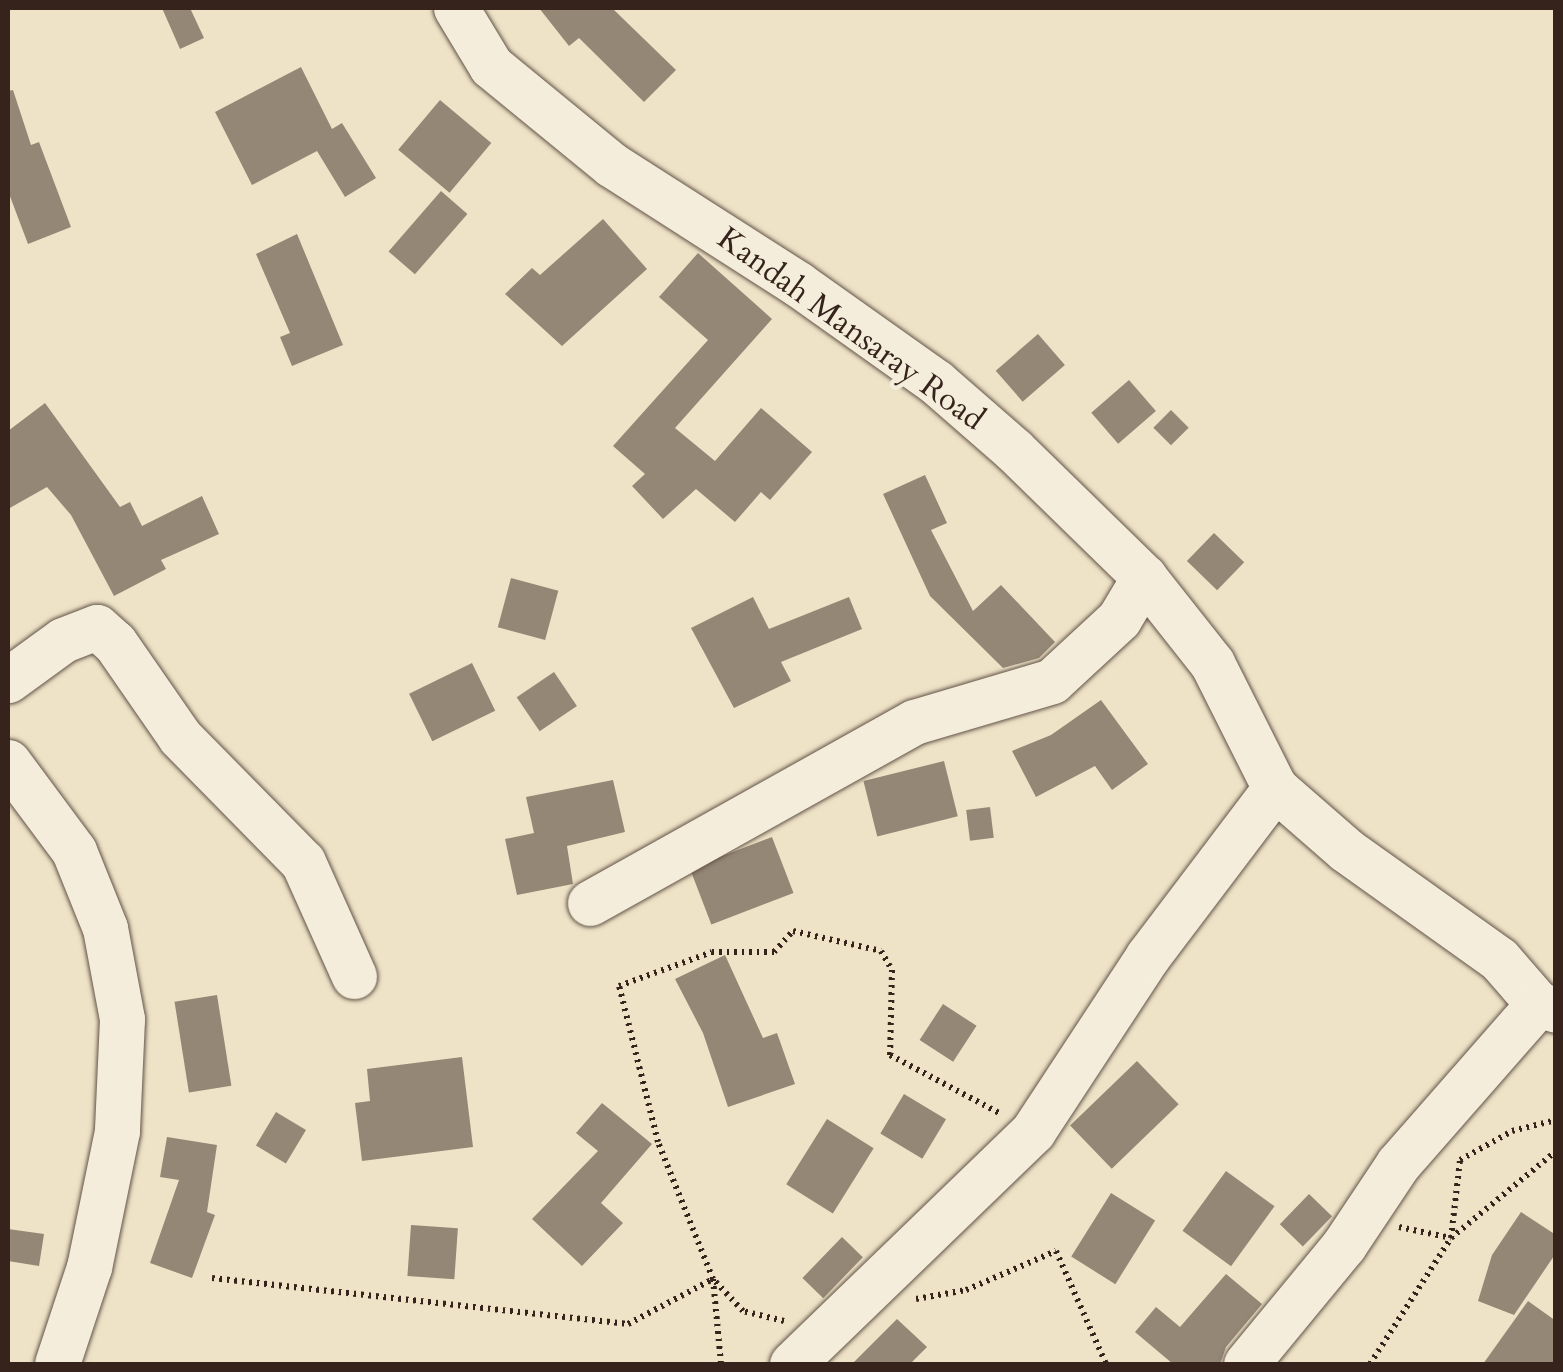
<!DOCTYPE html>
<html>
<head>
<meta charset="utf-8">
<style>
  body { margin:0 }
  #map { position:relative; width:1563px; height:1372px; overflow:hidden; background:#eee3c7; font-family:Cardo,serif }
  div>[style] { position:absolute }
  .building>* { inset:0; background:#958775; transform-origin:0 0 }
  .path>* { height:6px; margin-top:-3px; transform-origin:0; background:repeating-linear-gradient(90deg,#35231c 0 2.5px,transparent 0 7.5px) }
  .roads { filter:drop-shadow(0 0 2px #635347) drop-shadow(0 0 2px #635347) }
  .minor>* { height:45px; margin:-22.5px; padding:0 22.5px; transform-origin:22.5px; border-radius:22.5px; background:#f4eddb }
  span { translate:-50% -50%; white-space:nowrap; text-align:center; line-height:1.15; -webkit-text-stroke:9px #f4eddb; paint-order:stroke }
  .street-label { font-size:32px; color:#35231c }
  .frame { position:absolute; inset:0; border:10px solid #35231c; pointer-events:none }
</style>
</head>
<body>
<div id="map">
  <div class="building">
    <div style="clip-path:polygon(162px 8px,190px 8px,204px 38px,180px 49px)"></div>
    <div style="clip-path:polygon(539px 8px,612px 8px,676px 70px,644px 102px,579px 38px,569px 46px)"></div>
    <div style="clip-path:polygon(301px 67px,332px 129px,342px 123px,376px 178px,345px 197px,317px 151px,252px 185px,215px 112px)"></div>
    <div style="clip-path:polygon(13px 90px,31px 145px,39px 142px,71px 227px,28px 244px,8px 191px,8px 91px)"></div>
    <div style="left:440px;top:100px;width:67px;height:65px;rotate:40deg"></div>
    <div style="left:441px;top:191px;width:35px;height:80px;rotate:41deg"></div>
    <div style="clip-path:polygon(603px 219px,647px 269px,562px 346px,505px 294px,532px 268px,540px 275px)"></div>
    <div style="clip-path:polygon(297px 234px,343px 345px,292px 366px,280px 337px,290px 333px,256px 254px)"></div>
    <div style="clip-path:polygon(698px 253px,772px 319px,675px 428px,715px 461px,761px 408px,812px 452px,770px 500px,761px 492px,735px 522px,696px 489px,663px 519px,632px 486px,645px 474px,613px 446px,708px 340px,659px 297px)"></div>
    <div style="left:1038px;top:334px;width:41px;height:56px;rotate:49deg"></div>
    <div style="left:1129px;top:380px;width:41px;height:50px;rotate:49deg"></div>
    <div style="clip-path:polygon(45px 403px,120px 507px,130px 502px,142px 526px,202px 496px,219px 534px,161px 560px,166px 569px,114px 596px,71px 515px,47px 487px,8px 509px,8px 431px)"></div>
    <div style="left:1171px;top:410px;width:25px;height:25px;rotate:45deg"></div>
    <div style="clip-path:polygon(925px 475px,947px 523px,931px 530px,973px 611px,1001px 585px,1055px 642px,1039px 658px,1003px 668px,930px 596px,883px 494px)"></div>
    <div style="left:1214px;top:533px;width:42px;height:39px;rotate:44deg"></div>
    <div style="left:511px;top:578px;width:49px;height:51px;rotate:15deg"></div>
    <div style="clip-path:polygon(753px 597px,769px 629px,849px 597px,862px 629px,781px 662px,791px 681px,734px 708px,691px 628px)"></div>
    <div style="left:472px;top:663px;width:53px;height:70px;rotate:64deg"></div>
    <div style="left:554px;top:672px;width:41px;height:45px;rotate:56deg"></div>
    <div style="clip-path:polygon(1101px 700px,1148px 764px,1112px 790px,1095px 766px,1036px 797px,1012px 751px,1051px 735px)"></div>
    <div style="left:944px;top:761px;width:57px;height:83px;rotate:76deg"></div>
    <div style="clip-path:polygon(613px 780px,625px 832px,567px 846px,573px 884px,517px 895px,505px 839px,534px 833px,526px 797px)"></div>
    <div style="left:990px;top:807px;width:31px;height:24px;rotate:83deg"></div>
    <div style="left:772px;top:837px;width:60px;height:88px;rotate:69deg"></div>
    <div style="clip-path:polygon(725px 955px,763px 1038px,777px 1033px,795px 1084px,728px 1107px,703px 1033px,675px 979px)"></div>
    <div style="left:217px;top:995px;width:92px;height:43px;rotate:81deg"></div>
    <div style="left:943px;top:1004px;width:40px;height:43px;rotate:33deg"></div>
    <div style="clip-path:polygon(462px 1057px,473px 1147px,362px 1161px,355px 1103px,370px 1101px,367px 1069px)"></div>
    <div style="left:1137px;top:1061px;width:60px;height:93px;rotate:46deg"></div>
    <div style="left:904px;top:1094px;width:49px;height:46px;rotate:31deg"></div>
    <div style="clip-path:polygon(602px 1103px,652px 1144px,601px 1203px,623px 1223px,582px 1266px,532px 1219px,598px 1151px,576px 1133px)"></div>
    <div style="left:276px;top:1112px;width:35px;height:39px;rotate:31deg"></div>
    <div style="left:827px;top:1119px;width:55px;height:77px;rotate:32deg"></div>
    <div style="clip-path:polygon(167px 1137px,217px 1145px,207px 1212px,215px 1215px,192px 1278px,150px 1263px,179px 1180px,160px 1177px)"></div>
    <div style="left:1226px;top:1171px;width:60px;height:74px;rotate:36deg"></div>
    <div style="left:1111px;top:1193px;width:52px;height:75px;rotate:32deg"></div>
    <div style="left:1309px;top:1194px;width:32px;height:42px;rotate:44deg"></div>
    <div style="clip-path:polygon(1521px 1212px,1556px 1235px,1556px 1253px,1514px 1315px,1478px 1301px,1492px 1255px)"></div>
    <div style="left:411px;top:1225px;width:47px;height:51px;rotate:4deg"></div>
    <div style="clip-path:polygon(8px 1229px,44px 1234px,39px 1266px,8px 1261px)"></div>
    <div style="left:842px;top:1237px;width:29px;height:57px;rotate:44deg"></div>
    <div style="clip-path:polygon(1226px 1274px,1262px 1304px,1226px 1347px,1220px 1364px,1173px 1364px,1135px 1332px,1156px 1307px,1180px 1327px)"></div>
    <div style="clip-path:polygon(1528px 1301px,1556px 1321px,1556px 1364px,1483px 1364px)"></div>
    <div style="clip-path:polygon(897px 1319px,927px 1347px,910px 1364px,852px 1364px)"></div>
  </div>
  <div class="path">
    <div style="left:1399px;top:1227px;width:53px;rotate:11.9deg"></div>
    <div style="left:1451px;top:1238px;width:136px;rotate:-39.6deg"></div>
    <div style="left:212px;top:1278px;width:419px;rotate:6.3deg"></div>
    <div style="left:628px;top:1324px;width:96px;rotate:-27.9deg"></div>
    <div style="left:713px;top:1279px;width:85px;rotate:84.6deg"></div>
    <div style="left:916px;top:1299px;width:51px;rotate:-10.2deg"></div>
    <div style="left:966px;top:1290px;width:98px;rotate:-23.4deg"></div>
    <div style="left:1056px;top:1251px;width:124px;rotate:66.1deg"></div>
    <div style="left:784px;top:1321px;width:42px;rotate:-166.3deg"></div>
    <div style="left:743px;top:1311px;width:44px;rotate:-133.2deg"></div>
    <div style="left:713px;top:1279px;width:148px;rotate:-111.9deg"></div>
    <div style="left:658px;top:1142px;width:161px;rotate:-104deg"></div>
    <div style="left:619px;top:986px;width:99px;rotate:-20.1deg"></div>
    <div style="left:712px;top:952px;width:62px"></div>
    <div style="left:774px;top:952px;width:28px;rotate:-48deg"></div>
    <div style="left:793px;top:931px;width:90px;rotate:12.8deg"></div>
    <div style="left:881px;top:951px;width:22px;rotate:60deg"></div>
    <div style="left:892px;top:970px;width:85px;rotate:91.3deg"></div>
    <div style="left:890px;top:1055px;width:126px;rotate:28deg"></div>
    <div style="left:1370px;top:1364px;width:150px;rotate:-57.3deg"></div>
    <div style="left:1451px;top:1238px;width:79px;rotate:-83.4deg"></div>
    <div style="left:1460px;top:1160px;width:60px;rotate:-29.1deg"></div>
    <div style="left:1512px;top:1131px;width:45px;rotate:-14deg"></div>
  </div>
  <div class="roads">
    <div class="minor">
      <div style="left:456px;top:8px;width:68px;rotate:58.9deg"></div>
      <div style="left:491px;top:66px;width:156px;rotate:39.3deg"></div>
      <div style="left:612px;top:165px;width:221px;rotate:32.6deg"></div>
      <div style="left:798px;top:284px;width:169px;rotate:35.4deg"></div>
      <div style="left:936px;top:382px;width:103px;rotate:41.1deg"></div>
      <div style="left:1014px;top:450px;width:182px;rotate:44.3deg"></div>
      <div style="left:1144px;top:577px;width:110px;rotate:51.7deg"></div>
      <div style="left:1212px;top:663px;width:140px;rotate:63.3deg"></div>
      <div style="left:1275px;top:788px;width:94px;rotate:41.1deg"></div>
      <div style="left:1346px;top:850px;width:188px;rotate:35.5deg"></div>
      <div style="left:1499px;top:959px;width:60px;rotate:49.1deg"></div>
      <div style="left:1538px;top:1004px;width:19px;rotate:18deg"></div>
      <div style="left:8px;top:680px;width:68px;rotate:-36deg"></div>
      <div style="left:63px;top:640px;width:36px;rotate:-21deg"></div>
      <div style="left:97px;top:627px;width:24px;rotate:42deg"></div>
      <div style="left:115px;top:643px;width:114px;rotate:55.3deg"></div>
      <div style="left:180px;top:737px;width:175px;rotate:45.5deg"></div>
      <div style="left:303px;top:862px;width:125px;rotate:65.9deg"></div>
      <div style="left:8px;top:762px;width:111px;rotate:53.4deg"></div>
      <div style="left:74px;top:851px;width:83px;rotate:68.1deg"></div>
      <div style="left:105px;top:928px;width:93px;rotate:79.4deg"></div>
      <div style="left:122px;top:1019px;width:112px;rotate:92.6deg"></div>
      <div style="left:117px;top:1131px;width:139px;rotate:101.6deg"></div>
      <div style="left:89px;top:1267px;width:102px;rotate:108.3deg"></div>
      <div style="left:590px;top:903px;width:371px;rotate:-29.2deg"></div>
      <div style="left:914px;top:722px;width:144px;rotate:-16.5deg"></div>
      <div style="left:1052px;top:681px;width:91px;rotate:-42.8deg"></div>
      <div style="left:1119px;top:619px;width:49px;rotate:-59.2deg"></div>
      <div style="left:792px;top:1364px;width:335px;rotate:-44deg"></div>
      <div style="left:1033px;top:1131px;width:209px;rotate:-56.7deg"></div>
      <div style="left:1148px;top:956px;width:211px;rotate:-52.9deg"></div>
      <div style="left:1246px;top:1364px;width:154px;rotate:-50.5deg"></div>
      <div style="left:1344px;top:1245px;width:97px;rotate:-56.3deg"></div>
      <div style="left:1398px;top:1164px;width:213px;rotate:-48.8deg"></div>
    </div>
  </div>
  <div class="street-label">
    <span style="left:851px;top:329px;rotate:36deg">Kandah Mansaray Road</span>
  </div>
  <div class="frame"></div>
</div>
</body>
</html>
